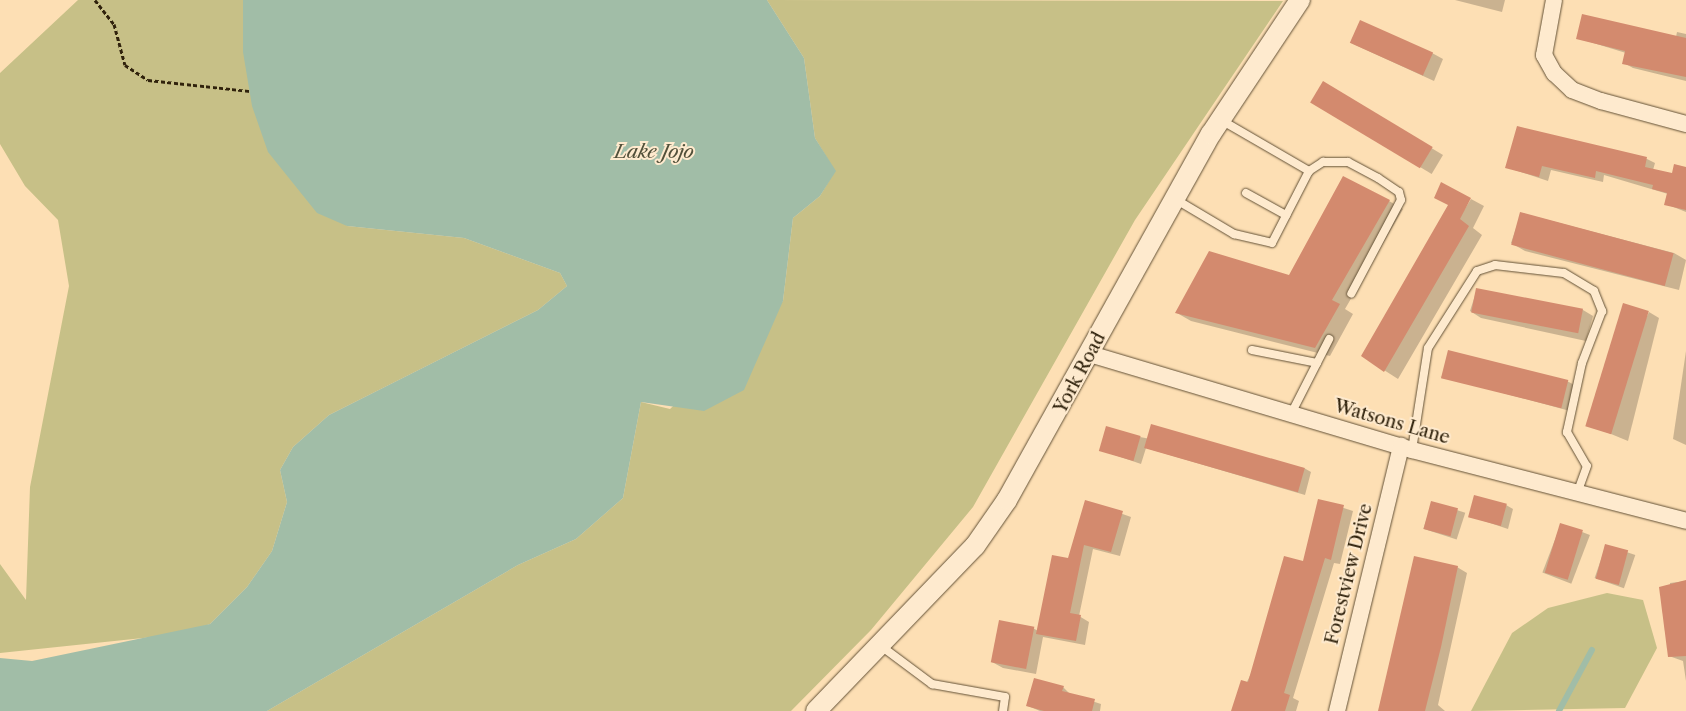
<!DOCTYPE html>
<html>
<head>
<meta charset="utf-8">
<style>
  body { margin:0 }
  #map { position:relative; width:1686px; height:711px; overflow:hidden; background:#fddfb4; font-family:"Libre Caslon Text",serif }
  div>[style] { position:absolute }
  .green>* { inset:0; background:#c7c087 }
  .water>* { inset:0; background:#a1bda7 }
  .shadow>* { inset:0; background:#0003; transform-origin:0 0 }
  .stream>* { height:5.5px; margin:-2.75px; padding:0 2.75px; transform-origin:2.75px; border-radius:2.75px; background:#a1bda7 }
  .building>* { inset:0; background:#d38a6e; transform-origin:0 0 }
  .path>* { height:3px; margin-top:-1.5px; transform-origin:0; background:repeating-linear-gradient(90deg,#30220c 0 4px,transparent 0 6.5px) }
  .roads { filter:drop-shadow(0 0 1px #635136) drop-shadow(0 0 1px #635136) }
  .service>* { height:8px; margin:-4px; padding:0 4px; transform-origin:4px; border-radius:4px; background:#feeace }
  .minor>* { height:16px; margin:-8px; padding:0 8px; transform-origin:8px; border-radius:8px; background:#feeace }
  .tertiary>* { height:20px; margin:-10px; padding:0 10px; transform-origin:10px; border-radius:10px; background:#feeace }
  span { translate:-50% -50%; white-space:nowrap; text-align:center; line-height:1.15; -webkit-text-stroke:4px #feeace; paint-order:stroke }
  .street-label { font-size:18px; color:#30220c }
  .water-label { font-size:19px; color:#52503a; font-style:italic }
</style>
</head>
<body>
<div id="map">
  <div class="green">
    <div style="clip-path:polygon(78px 0,246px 0,347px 226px,464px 238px,560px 273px,567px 286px,538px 310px,329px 415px,293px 447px,280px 470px,287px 502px,272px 551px,247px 587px,210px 624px,181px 634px,0 653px,0 564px,26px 600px,30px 487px,69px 286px,58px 220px,25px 186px,0 144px,0 73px)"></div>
    <div style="clip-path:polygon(767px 0,1283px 1px,1135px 220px,973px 507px,871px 630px,791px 711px,267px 711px,518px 565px,576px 539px,623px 498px,641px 402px,670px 409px,783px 301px,793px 218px,820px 196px,835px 171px,815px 138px,804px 58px)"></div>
    <div style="clip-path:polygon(1607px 593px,1643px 600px,1657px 648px,1625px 708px,1471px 711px,1512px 633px,1548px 608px)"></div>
  </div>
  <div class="water">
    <div style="clip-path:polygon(243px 0,767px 0,804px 58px,815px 138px,836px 171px,820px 196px,793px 218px,783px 301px,744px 390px,704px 411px,641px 402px,623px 498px,576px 539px,518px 565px,267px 711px,0 711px,0 658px,32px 661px,210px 624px,247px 587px,272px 551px,287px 502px,280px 470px,293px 447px,329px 415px,538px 310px,567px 286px,560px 273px,464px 238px,347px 226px,317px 213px,268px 152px,252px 106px,243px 52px)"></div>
  </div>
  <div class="shadow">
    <div style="clip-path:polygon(1455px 0,1505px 0,1502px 12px)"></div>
    <div style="clip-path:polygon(1677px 32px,1686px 34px,1686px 81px,1633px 68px,1624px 63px,1626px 53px,1577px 38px,1676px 37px)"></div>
    <div style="clip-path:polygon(1351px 43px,1432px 53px,1443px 59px,1434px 81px)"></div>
    <div style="left:1323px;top:83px;width:140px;height:22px;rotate:31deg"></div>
    <div style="clip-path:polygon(1647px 159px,1655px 163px,1653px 170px,1673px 175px,1686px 168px,1686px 212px,1666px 204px,1668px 194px,1604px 175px,1603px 182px,1551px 170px,1548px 181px,1506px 167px)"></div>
    <div style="clip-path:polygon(1442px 184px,1461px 215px,1471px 199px,1484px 206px,1473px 228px,1482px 235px,1398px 379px,1362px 356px,1450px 206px)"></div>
    <div style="clip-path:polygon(1389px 201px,1403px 209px,1345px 309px,1353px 314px,1330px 356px,1191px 321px,1177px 313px,1290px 277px)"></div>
    <div style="clip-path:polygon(1521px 213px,1674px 253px,1686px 260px,1679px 290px,1525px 251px,1511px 243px)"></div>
    <div style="clip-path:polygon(1477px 289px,1583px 310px,1593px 316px,1586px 341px,1481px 318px,1470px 311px)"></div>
    <div style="clip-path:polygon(1649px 312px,1659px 318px,1628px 441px,1594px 427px)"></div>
    <div style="clip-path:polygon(1686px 351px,1686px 445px,1673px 439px)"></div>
    <div style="clip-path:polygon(1440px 376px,1567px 381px,1578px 387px,1570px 411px)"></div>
    <div style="clip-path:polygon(1140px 437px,1304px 468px,1311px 472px,1305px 495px,1146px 448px,1141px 464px,1100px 450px)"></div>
    <div style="clip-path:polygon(1319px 500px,1353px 511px,1340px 564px,1334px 563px,1293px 698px,1299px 701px,1296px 711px,1233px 711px,1304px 563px)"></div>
    <div style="clip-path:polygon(1086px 501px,1131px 517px,1120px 556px,1093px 549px,1079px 616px,1089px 622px,1085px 645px,1043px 637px,1036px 674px,1003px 668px,992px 662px,1033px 628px,1038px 631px,1069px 560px)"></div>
    <div style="left:1432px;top:502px;width:35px;height:28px;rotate:18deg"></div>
    <div style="clip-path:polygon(1506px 505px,1513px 509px,1508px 529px,1469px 516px)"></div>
    <div style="left:1561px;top:524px;width:31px;height:52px;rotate:21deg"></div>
    <div style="left:1606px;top:545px;width:31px;height:35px;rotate:19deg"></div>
    <div style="clip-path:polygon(1457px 567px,1467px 573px,1438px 705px,1445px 711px,1379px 711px)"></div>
    <div style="clip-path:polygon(1686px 581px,1686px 681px,1683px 661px,1669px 656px,1670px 583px)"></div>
    <div style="clip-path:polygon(1063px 687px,1070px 694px,1101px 704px,1100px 711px,1040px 711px,1028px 706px)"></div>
  </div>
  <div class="stream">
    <div style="left:1559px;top:711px;width:69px;rotate:-61.6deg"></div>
  </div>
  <div class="building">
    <div style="clip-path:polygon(1582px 14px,1686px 38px,1686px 77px,1622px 64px,1625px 51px,1576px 39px)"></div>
    <div style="left:1360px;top:20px;width:80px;height:25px;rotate:24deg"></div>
    <div style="left:1323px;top:81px;width:128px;height:25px;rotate:31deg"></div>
    <div style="clip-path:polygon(1517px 126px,1647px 157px,1645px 167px,1672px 173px,1674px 164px,1686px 167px,1686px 210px,1664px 205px,1667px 193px,1652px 189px,1653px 185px,1596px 171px,1595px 178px,1542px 166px,1539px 177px,1505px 168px)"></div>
    <div style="clip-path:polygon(1343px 176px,1390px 200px,1332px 300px,1340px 304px,1315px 348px,1175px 313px,1209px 251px,1289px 275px)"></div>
    <div style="clip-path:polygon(1441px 182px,1471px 198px,1460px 219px,1469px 226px,1384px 372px,1361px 356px,1448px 205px,1434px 198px)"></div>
    <div style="left:1520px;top:212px;width:159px;height:34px;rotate:15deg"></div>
    <div style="left:1476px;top:288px;width:109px;height:25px;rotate:11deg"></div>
    <div style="left:1623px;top:303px;width:27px;height:129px;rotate:17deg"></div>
    <div style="left:1448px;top:350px;width:124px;height:29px;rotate:14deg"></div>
    <div style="left:1151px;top:424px;width:160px;height:25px;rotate:16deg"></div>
    <div style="left:1106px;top:426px;width:36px;height:26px;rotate:16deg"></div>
    <div style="left:1474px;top:495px;width:34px;height:23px;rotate:15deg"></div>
    <div style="clip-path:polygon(1318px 499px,1344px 505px,1331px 560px,1325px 558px,1284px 693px,1290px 695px,1285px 711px,1231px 711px,1241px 680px,1248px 682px,1284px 556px,1303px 561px)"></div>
    <div style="clip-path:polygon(1085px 500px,1123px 511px,1111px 552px,1084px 545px,1070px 613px,1081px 615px,1076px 641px,1036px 634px,1052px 555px,1068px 558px)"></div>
    <div style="left:1431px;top:501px;width:28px;height:29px;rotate:15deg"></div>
    <div style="left:1560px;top:523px;width:24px;height:52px;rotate:17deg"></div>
    <div style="left:1605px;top:544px;width:24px;height:36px;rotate:15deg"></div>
    <div style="clip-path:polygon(1414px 556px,1458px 566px,1441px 647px,1425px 711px,1378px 711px)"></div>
    <div style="clip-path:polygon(1686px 580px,1686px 656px,1668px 657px,1659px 587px)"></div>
    <div style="left:999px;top:620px;width:36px;height:43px;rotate:11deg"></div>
    <div style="clip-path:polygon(1034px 678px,1064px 686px,1062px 691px,1095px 699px,1092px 711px,1044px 711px,1026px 706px)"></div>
  </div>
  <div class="path">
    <div style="left:95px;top:0;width:31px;rotate:52deg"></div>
    <div style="left:114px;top:24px;width:42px;rotate:75deg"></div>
    <div style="left:125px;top:65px;width:27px;rotate:33deg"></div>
    <div style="left:148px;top:80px;width:103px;rotate:6.2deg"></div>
  </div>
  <div class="roads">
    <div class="service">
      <div style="left:1221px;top:120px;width:102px;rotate:30.1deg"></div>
      <div style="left:1246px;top:193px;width:46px;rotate:28.8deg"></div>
      <div style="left:1175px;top:199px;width:69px;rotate:30.7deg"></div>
      <div style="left:1234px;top:234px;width:39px;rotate:13deg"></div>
      <div style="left:1272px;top:243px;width:81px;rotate:-62.8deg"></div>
      <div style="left:1309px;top:171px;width:17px;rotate:-33deg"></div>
      <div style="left:1323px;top:162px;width:25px"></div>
      <div style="left:1348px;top:162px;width:34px;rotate:28deg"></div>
      <div style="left:1378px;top:178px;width:25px;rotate:34deg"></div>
      <div style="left:1399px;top:192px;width:8px;rotate:76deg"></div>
      <div style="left:1401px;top:200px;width:106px;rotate:118deg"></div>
      <div style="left:1252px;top:350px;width:66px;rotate:11.3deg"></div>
      <div style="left:1317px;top:363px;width:57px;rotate:117deg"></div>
      <div style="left:1317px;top:363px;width:27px;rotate:-63deg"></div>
      <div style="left:1412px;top:450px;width:103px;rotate:-81.1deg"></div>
      <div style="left:1428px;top:348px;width:91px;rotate:-57.5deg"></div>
      <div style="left:1477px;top:271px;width:19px;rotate:-18deg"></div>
      <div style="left:1495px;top:265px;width:69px;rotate:6.6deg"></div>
      <div style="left:1564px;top:273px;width:35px;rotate:31deg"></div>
      <div style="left:1594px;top:291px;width:22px;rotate:68deg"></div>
      <div style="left:1602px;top:311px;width:56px;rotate:111deg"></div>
      <div style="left:1582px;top:363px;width:71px;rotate:102.3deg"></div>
      <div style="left:1567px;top:432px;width:39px;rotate:60deg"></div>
      <div style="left:1587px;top:466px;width:29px;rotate:110deg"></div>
      <div style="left:881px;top:646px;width:64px;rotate:36.7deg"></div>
      <div style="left:932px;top:684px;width:74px;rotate:10.1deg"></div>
      <div style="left:1005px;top:697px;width:14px;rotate:98deg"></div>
    </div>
    <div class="minor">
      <div style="left:1554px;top:0;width:56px;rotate:100.3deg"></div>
      <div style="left:1544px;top:55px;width:21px;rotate:61deg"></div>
      <div style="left:1554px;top:73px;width:25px;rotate:43deg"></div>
      <div style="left:1572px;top:90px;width:31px;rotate:21deg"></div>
      <div style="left:1601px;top:101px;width:88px;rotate:15.1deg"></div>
      <div style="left:1090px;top:354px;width:336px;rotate:16.6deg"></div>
      <div style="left:1412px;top:450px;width:283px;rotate:14.5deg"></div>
      <div style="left:1337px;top:711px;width:273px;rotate:-76.4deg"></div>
    </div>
    <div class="tertiary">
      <div style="left:816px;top:711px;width:229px;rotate:-46.1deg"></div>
      <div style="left:975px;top:546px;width:56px;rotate:-55.2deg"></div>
      <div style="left:1007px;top:500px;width:419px;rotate:-60.9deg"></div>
      <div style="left:1211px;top:134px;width:161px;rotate:-56.4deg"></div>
    </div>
  </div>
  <div class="street-label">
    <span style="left:1080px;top:373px;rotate:-62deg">York Road</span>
    <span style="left:1392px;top:422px;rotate:16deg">Watsons Lane</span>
    <span style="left:1349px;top:574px;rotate:-76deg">Forestview Drive</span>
  </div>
  <div class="water-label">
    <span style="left:654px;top:152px">Lake Jojo</span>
  </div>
</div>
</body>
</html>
